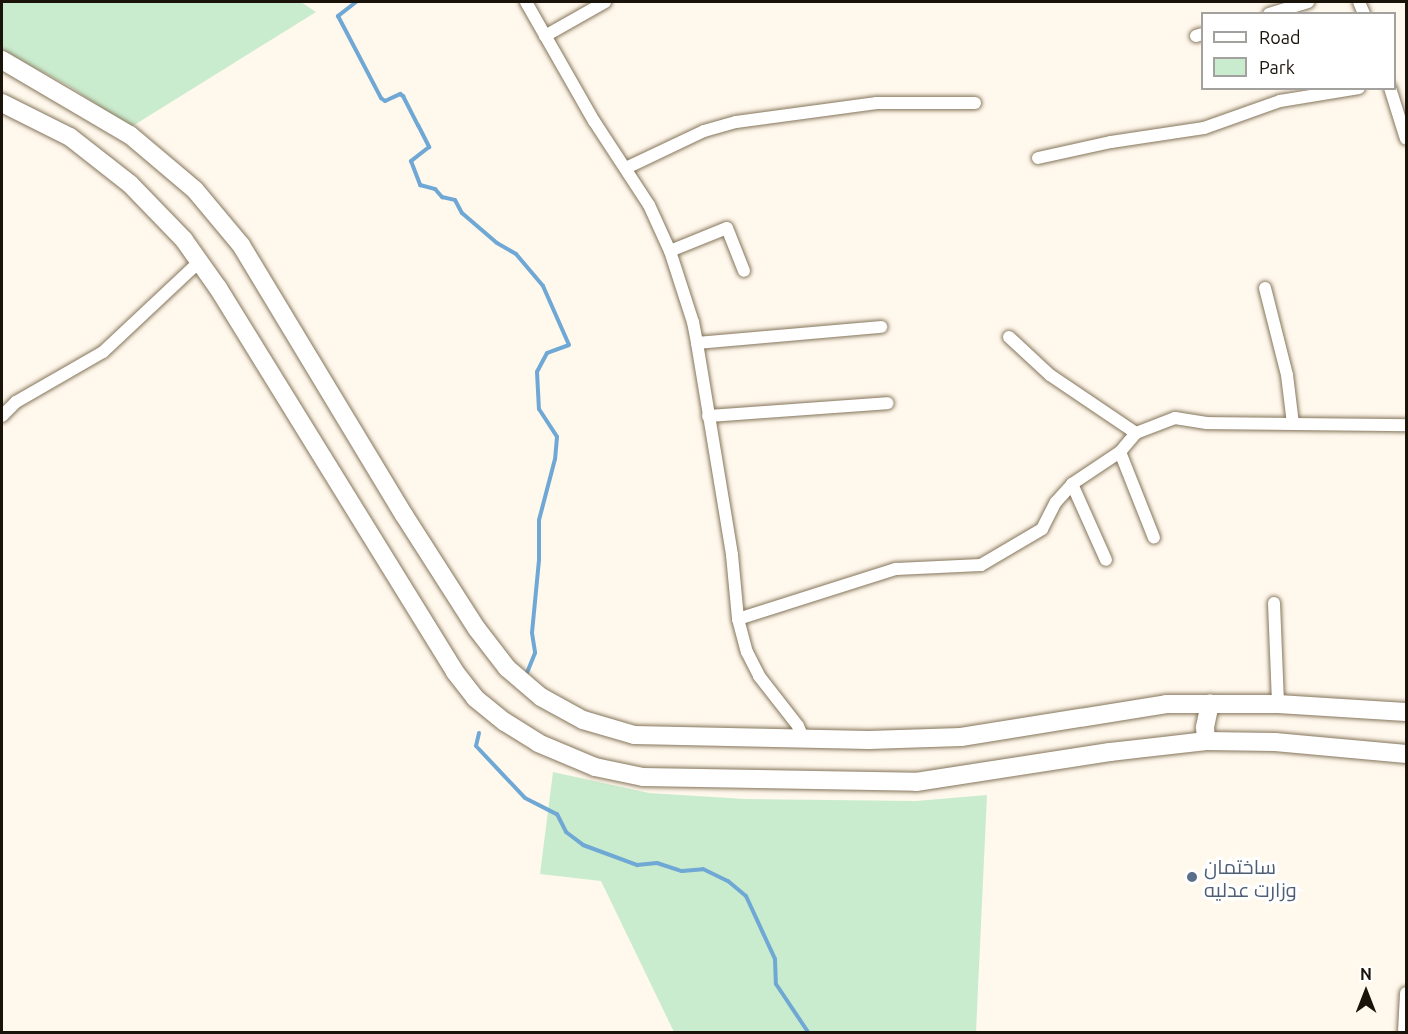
<!DOCTYPE html>
<html>
<head>
<meta charset="utf-8">
<style>
  body { margin:0 }
  #map { position:relative; width:1408px; height:1034px; overflow:hidden; background:#fff8ec; font-family:Ubuntu,Cairo,sans-serif }
  div>[style] { position:absolute }
  .green>* { inset:0; background:#caecce }
  .stream>* { height:4px; margin:-2px; padding:0 2px; transform-origin:2px; border-radius:2px; background:#70a8d5 }
  .roads { filter:drop-shadow(0 0 2px #85755b) drop-shadow(0 0 2px #85755b) }
  .street>* { height:12px; margin:-6px; padding:0 6px; transform-origin:6px; border-radius:6px; background:#fff }
  .secondary>* { height:18px; margin:-9px; padding:0 9px; transform-origin:9px; border-radius:9px; background:#fff }
  .dots>* { width:16px; height:16px; translate:-50% -50%; box-sizing:border-box; border:3px solid #fff; border-radius:50% }
  span { translate:-50% -50%; white-space:nowrap; text-align:center; line-height:1.15; -webkit-text-stroke:6px #fff; paint-order:stroke }
  .service-label { font-size:20px; color:#4e5e75 }
  .left { translate:0 -50%; text-align:left }
  .frame { position:absolute; inset:0; border:3px solid #191309; pointer-events:none }
  .legend { position:absolute; left:1201px; top:12px; width:195px; height:78px; box-sizing:border-box; background:#fff; border:2px solid #a3a19d; margin:0; padding:8px 10px; list-style:none; font-size:18px; color:#191309 }
  .legend li { display:flex; align-items:center; gap:12px; height:30px }
  .legend b { width:30px; border:2px solid #a3a19d }
  .north { position:absolute; left:1336px; top:962px; width:60px; height:60px; -webkit-text-stroke:4px #fff; paint-order:stroke; rotate:0deg; font-size:16px; font-weight:700; line-height:24px; text-align:center; color:#191309 }
  .north::after { content:''; display:block; margin:auto; width:21px; height:27px; background:#191309; clip-path:polygon(50% 0,100% 100%,50% 72%,0 100%) }
</style>
</head>
<body>
<div id="map">
  <div class="green">
    <div style="clip-path:polygon(2px 2px,301px 2px,316px 12px,131px 127px,69px 86px,2px 50px)"></div>
    <div style="clip-path:polygon(553px 772px,649px 793px,745px 799px,916px 801px,987px 795px,976px 1032px,674px 1032px,601px 881px,540px 874px)"></div>
  </div>
  <div class="stream">
    <div style="left:356px;top:2px;width:23px;rotate:142deg"></div>
    <div style="left:338px;top:16px;width:93px;rotate:62.3deg"></div>
    <div style="left:381px;top:98px;width:5px;rotate:37deg"></div>
    <div style="left:385px;top:101px;width:17px;rotate:-25deg"></div>
    <div style="left:400px;top:94px;width:4px;rotate:34deg"></div>
    <div style="left:403px;top:96px;width:33px;rotate:63deg"></div>
    <div style="left:418px;top:125px;width:25px;rotate:63deg"></div>
    <div style="left:429px;top:147px;width:23px;rotate:142deg"></div>
    <div style="left:411px;top:161px;width:26px;rotate:69deg"></div>
    <div style="left:420px;top:185px;width:16px;rotate:15deg"></div>
    <div style="left:435px;top:189px;width:11px;rotate:49deg"></div>
    <div style="left:442px;top:197px;width:13px;rotate:13deg"></div>
    <div style="left:455px;top:200px;width:15px;rotate:62deg"></div>
    <div style="left:462px;top:213px;width:46px;rotate:40.6deg"></div>
    <div style="left:497px;top:243px;width:22px;rotate:30deg"></div>
    <div style="left:516px;top:254px;width:42px;rotate:49.8deg"></div>
    <div style="left:543px;top:286px;width:64px;rotate:66.2deg"></div>
    <div style="left:569px;top:345px;width:23px;rotate:160deg"></div>
    <div style="left:547px;top:353px;width:21px;rotate:118deg"></div>
    <div style="left:537px;top:372px;width:37px;rotate:87deg"></div>
    <div style="left:539px;top:409px;width:33px;rotate:57deg"></div>
    <div style="left:557px;top:437px;width:22px;rotate:95deg"></div>
    <div style="left:555px;top:459px;width:63px;rotate:104.7deg"></div>
    <div style="left:539px;top:520px;width:40px;rotate:90deg"></div>
    <div style="left:539px;top:560px;width:73px;rotate:95.5deg"></div>
    <div style="left:532px;top:633px;width:20px;rotate:81deg"></div>
    <div style="left:535px;top:653px;width:24px;rotate:112deg"></div>
    <div style="left:479px;top:733px;width:13px;rotate:103deg"></div>
    <div style="left:476px;top:746px;width:71px;rotate:46.7deg"></div>
    <div style="left:525px;top:798px;width:36px;rotate:27deg"></div>
    <div style="left:557px;top:814px;width:20px;rotate:63deg"></div>
    <div style="left:566px;top:832px;width:21px;rotate:37deg"></div>
    <div style="left:583px;top:845px;width:58px;rotate:20.3deg"></div>
    <div style="left:637px;top:865px;width:20px;rotate:-6deg"></div>
    <div style="left:657px;top:863px;width:26px;rotate:18deg"></div>
    <div style="left:682px;top:871px;width:21px;rotate:-5deg"></div>
    <div style="left:703px;top:869px;width:28px;rotate:26deg"></div>
    <div style="left:728px;top:881px;width:23px;rotate:40deg"></div>
    <div style="left:746px;top:896px;width:69px;rotate:65.3deg"></div>
    <div style="left:775px;top:959px;width:25px;rotate:88deg"></div>
    <div style="left:776px;top:984px;width:58px;rotate:56.3deg"></div>
  </div>
  <div class="roads">
    <div class="street">
      <div style="left:526px;top:2px;width:137px;rotate:60.3deg"></div>
      <div style="left:594px;top:121px;width:100px;rotate:56.8deg"></div>
      <div style="left:649px;top:205px;width:51px;rotate:65.5deg"></div>
      <div style="left:670px;top:251px;width:75px;rotate:72.1deg"></div>
      <div style="left:693px;top:322px;width:21px;rotate:79deg"></div>
      <div style="left:697px;top:343px;width:215px;rotate:80.6deg"></div>
      <div style="left:732px;top:555px;width:64px;rotate:84.6deg"></div>
      <div style="left:738px;top:619px;width:34px;rotate:75deg"></div>
      <div style="left:747px;top:652px;width:27px;rotate:63deg"></div>
      <div style="left:759px;top:676px;width:63px;rotate:52deg"></div>
      <div style="left:798px;top:726px;width:13px;rotate:67deg"></div>
      <div style="left:1359px;top:2px;width:13px;rotate:67deg"></div>
      <div style="left:1269px;top:14px;width:41px;rotate:-17.1deg"></div>
      <div style="left:545px;top:36px;width:69px;rotate:-29.5deg"></div>
      <div style="left:1196px;top:36px;width:6px;rotate:-18deg"></div>
      <div style="left:1390px;top:88px;width:53px;rotate:72.6deg"></div>
      <div style="left:1038px;top:158px;width:75px;rotate:-12.4deg"></div>
      <div style="left:1111px;top:142px;width:94px;rotate:-8.6deg"></div>
      <div style="left:1204px;top:128px;width:81px;rotate:-19.6deg"></div>
      <div style="left:1280px;top:101px;width:80px;rotate:-9.3deg"></div>
      <div style="left:626px;top:168px;width:86px;rotate:-25.4deg"></div>
      <div style="left:704px;top:131px;width:33px;rotate:-16deg"></div>
      <div style="left:736px;top:122px;width:142px;rotate:-7.7deg"></div>
      <div style="left:877px;top:103px;width:98px"></div>
      <div style="left:670px;top:251px;width:61px;rotate:-22deg"></div>
      <div style="left:727px;top:228px;width:46px;rotate:68.4deg"></div>
      <div style="left:1265px;top:288px;width:90px;rotate:75.8deg"></div>
      <div style="left:1287px;top:375px;width:49px;rotate:83deg"></div>
      <div style="left:1009px;top:337px;width:56px;rotate:42.8deg"></div>
      <div style="left:1050px;top:375px;width:104px;rotate:34deg"></div>
      <div style="left:697px;top:343px;width:185px;rotate:-5deg"></div>
      <div style="left:2px;top:416px;width:20px;rotate:-45deg"></div>
      <div style="left:16px;top:402px;width:100px;rotate:-29.9deg"></div>
      <div style="left:103px;top:352px;width:132px;rotate:-43.2deg"></div>
      <div style="left:708px;top:416px;width:180px;rotate:-4.1deg"></div>
      <div style="left:1120px;top:452px;width:92px;rotate:68.4deg"></div>
      <div style="left:1072px;top:484px;width:83px;rotate:65.9deg"></div>
      <div style="left:1274px;top:603px;width:101px;rotate:87.7deg"></div>
      <div style="left:738px;top:619px;width:166px;rotate:-17.6deg"></div>
      <div style="left:896px;top:569px;width:85px;rotate:-2.7deg"></div>
      <div style="left:981px;top:565px;width:71px;rotate:-30.5deg"></div>
      <div style="left:1042px;top:529px;width:30px;rotate:-63deg"></div>
      <div style="left:1056px;top:502px;width:24px;rotate:-48deg"></div>
      <div style="left:1072px;top:484px;width:58px;rotate:-33.7deg"></div>
      <div style="left:1120px;top:452px;width:25px;rotate:-50deg"></div>
      <div style="left:1136px;top:433px;width:42px;rotate:-21deg"></div>
      <div style="left:1175px;top:418px;width:32px;rotate:9deg"></div>
      <div style="left:1207px;top:423px;width:199px;rotate:0.6deg"></div>
      <div style="left:1404px;top:1032px;width:39px;rotate:-87deg"></div>
    </div>
    <div class="secondary">
      <div style="left:2px;top:60px;width:148px;rotate:30.4deg"></div>
      <div style="left:130px;top:135px;width:85px;rotate:40.2deg"></div>
      <div style="left:195px;top:190px;width:72px;rotate:50.1deg"></div>
      <div style="left:241px;top:245px;width:315px;rotate:58.9deg"></div>
      <div style="left:404px;top:515px;width:135px;rotate:57.4deg"></div>
      <div style="left:477px;top:629px;width:49px;rotate:52.4deg"></div>
      <div style="left:507px;top:668px;width:45px;rotate:40.5deg"></div>
      <div style="left:541px;top:697px;width:48px;rotate:28.7deg"></div>
      <div style="left:583px;top:720px;width:53px;rotate:16.4deg"></div>
      <div style="left:634px;top:735px;width:235px;rotate:1.2deg"></div>
      <div style="left:869px;top:740px;width:92px;rotate:-1.9deg"></div>
      <div style="left:961px;top:737px;width:208px;rotate:-9.1deg"></div>
      <div style="left:1166px;top:704px;width:112px"></div>
      <div style="left:1278px;top:704px;width:128px;rotate:3.6deg"></div>
      <div style="left:2px;top:103px;width:76px;rotate:26.6deg"></div>
      <div style="left:70px;top:137px;width:76px;rotate:38.1deg"></div>
      <div style="left:130px;top:184px;width:78px;rotate:46deg"></div>
      <div style="left:184px;top:240px;width:59px;rotate:54.7deg"></div>
      <div style="left:218px;top:288px;width:451px;rotate:58.3deg"></div>
      <div style="left:455px;top:672px;width:33px;rotate:52deg"></div>
      <div style="left:475px;top:698px;width:38px;rotate:39deg"></div>
      <div style="left:505px;top:722px;width:39px;rotate:32deg"></div>
      <div style="left:538px;top:743px;width:62px;rotate:22.8deg"></div>
      <div style="left:595px;top:767px;width:49px;rotate:11.8deg"></div>
      <div style="left:643px;top:777px;width:273px;rotate:1deg"></div>
      <div style="left:916px;top:782px;width:196px;rotate:-8.8deg"></div>
      <div style="left:1110px;top:752px;width:97px;rotate:-6.5deg"></div>
      <div style="left:1206px;top:741px;width:69px;rotate:0.8deg"></div>
      <div style="left:1275px;top:742px;width:132px;rotate:5.2deg"></div>
      <div style="left:1206px;top:741px;width:14px;rotate:-94deg"></div>
      <div style="left:1205px;top:727px;width:24px;rotate:-78deg"></div>
    </div>
  </div>
  <div class="dots">
    <div style="left:1192px;top:877px;background:#5c6f8a"></div>
  </div>
  <div class="service-label">
    <span class="left" style="left:1204px;top:878px">ساختمان<br>وزارت عدلیه</span>
  </div>
  <div class="frame"></div>
  <ul class="legend">
  <li><b style="height:8px;background:#fff"></b>Road</li>
  <li><b style="height:16px;background:#caecce"></b>Park</li>
  </ul>
  <div class="north">N</div>
</div>
</body>
</html>
